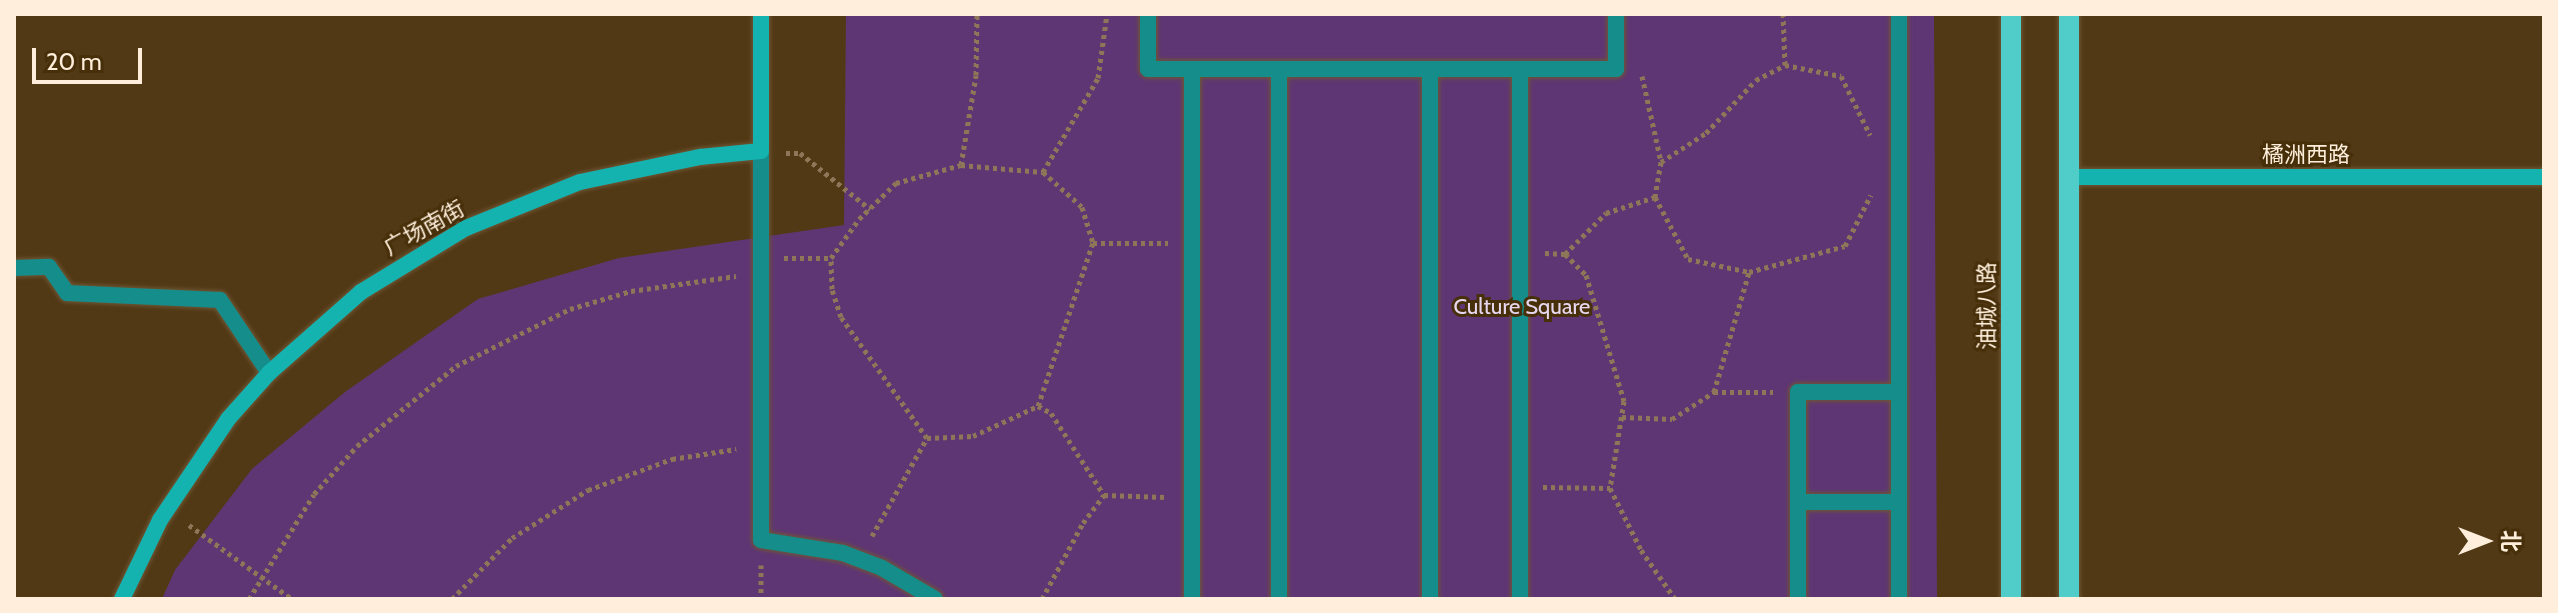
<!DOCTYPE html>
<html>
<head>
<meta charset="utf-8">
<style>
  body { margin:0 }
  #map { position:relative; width:2558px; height:613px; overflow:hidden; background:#523915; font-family:Cabin,"Noto Sans SC",sans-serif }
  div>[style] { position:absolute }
  .green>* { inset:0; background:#5f3674 }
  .path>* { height:5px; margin-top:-2.5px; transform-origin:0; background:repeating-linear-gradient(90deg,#8d7758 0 4px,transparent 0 8px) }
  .roads { filter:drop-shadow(0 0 2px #6e5635) drop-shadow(0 0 2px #6e5635) }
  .street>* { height:16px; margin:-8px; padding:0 8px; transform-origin:8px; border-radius:8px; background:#148d8b }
  .secondary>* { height:16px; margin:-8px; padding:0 8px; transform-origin:8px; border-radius:8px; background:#15b3b0 }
  .primary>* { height:20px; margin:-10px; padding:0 10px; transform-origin:10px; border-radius:10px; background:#50ccc9 }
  span { translate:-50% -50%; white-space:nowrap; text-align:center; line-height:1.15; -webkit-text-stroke:6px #472f09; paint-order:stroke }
  .street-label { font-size:22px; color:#feeedb }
  .park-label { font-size:22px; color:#e6d7ef }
  .frame { position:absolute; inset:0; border:16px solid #feeedb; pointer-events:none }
  .north { position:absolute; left:2446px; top:501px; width:80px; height:80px; -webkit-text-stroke:6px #472f09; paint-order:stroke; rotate:90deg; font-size:22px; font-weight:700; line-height:32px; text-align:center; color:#feeedb }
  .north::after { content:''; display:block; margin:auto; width:28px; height:36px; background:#feeedb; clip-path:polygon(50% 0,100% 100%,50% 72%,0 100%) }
  .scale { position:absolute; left:32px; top:48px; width:110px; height:36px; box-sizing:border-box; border:4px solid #feeedb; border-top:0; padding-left:10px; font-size:24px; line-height:28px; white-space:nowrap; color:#feeedb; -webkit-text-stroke:6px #472f09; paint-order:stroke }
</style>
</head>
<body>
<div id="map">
  <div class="green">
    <div style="clip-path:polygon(846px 14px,1934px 14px,1937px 599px,162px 599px,175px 570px,252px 469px,345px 392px,478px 299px,619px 258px,844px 225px)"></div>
  </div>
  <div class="path">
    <div style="left:1785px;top:65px;width:57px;rotate:11.1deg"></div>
    <div style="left:1841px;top:76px;width:66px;rotate:63.8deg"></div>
    <div style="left:1642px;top:76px;width:88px;rotate:77.5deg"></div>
    <div style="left:1661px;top:162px;width:36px;rotate:100deg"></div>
    <div style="left:1655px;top:197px;width:70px;rotate:62deg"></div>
    <div style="left:1688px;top:259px;width:62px;rotate:12deg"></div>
    <div style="left:1749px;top:272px;width:99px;rotate:-15.2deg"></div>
    <div style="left:1845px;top:246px;width:57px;rotate:-63deg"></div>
    <div style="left:786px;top:153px;width:14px"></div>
    <div style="left:800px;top:153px;width:90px;rotate:38.7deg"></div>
    <div style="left:1661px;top:162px;width:54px;rotate:-32.8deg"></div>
    <div style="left:1706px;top:133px;width:73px;rotate:-46.7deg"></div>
    <div style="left:1756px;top:80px;width:33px;rotate:-27deg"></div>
    <div style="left:1785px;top:65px;width:51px;rotate:-92.2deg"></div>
    <div style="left:961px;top:165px;width:91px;rotate:-80.5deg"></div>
    <div style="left:976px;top:75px;width:61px;rotate:-89.1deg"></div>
    <div style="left:1043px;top:172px;width:109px;rotate:-59.7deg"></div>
    <div style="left:1098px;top:78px;width:65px;rotate:-82deg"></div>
    <div style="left:1545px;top:253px;width:20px;rotate:3deg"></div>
    <div style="left:1565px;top:254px;width:30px;rotate:45deg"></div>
    <div style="left:1586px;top:275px;width:132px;rotate:73.2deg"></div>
    <div style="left:1624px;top:401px;width:88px;rotate:99.1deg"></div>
    <div style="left:1610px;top:488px;width:69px;rotate:63.4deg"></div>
    <div style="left:1641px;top:550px;width:60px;rotate:55.2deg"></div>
    <div style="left:1565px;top:254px;width:58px;rotate:-45deg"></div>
    <div style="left:1606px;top:213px;width:52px;rotate:-18.1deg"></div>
    <div style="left:784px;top:258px;width:47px"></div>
    <div style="left:1714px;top:392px;width:59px"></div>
    <div style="left:1038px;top:406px;width:172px;rotate:-71.4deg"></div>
    <div style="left:1093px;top:243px;width:75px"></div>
    <div style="left:1622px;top:417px;width:50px;rotate:2.3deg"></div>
    <div style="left:1672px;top:419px;width:50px;rotate:-32.7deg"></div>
    <div style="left:1714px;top:392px;width:125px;rotate:-73.7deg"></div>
    <div style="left:927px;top:438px;width:148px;rotate:-125.4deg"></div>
    <div style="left:841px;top:317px;width:29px;rotate:-108deg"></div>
    <div style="left:832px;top:289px;width:31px;rotate:-92deg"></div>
    <div style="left:831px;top:258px;width:48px;rotate:-54.3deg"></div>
    <div style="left:859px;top:219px;width:52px;rotate:-44.2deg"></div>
    <div style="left:896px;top:183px;width:67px;rotate:-15.5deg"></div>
    <div style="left:961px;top:165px;width:82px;rotate:4.9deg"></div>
    <div style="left:1043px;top:172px;width:52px;rotate:41.9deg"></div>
    <div style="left:1082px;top:207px;width:38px;rotate:73deg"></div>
    <div style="left:1543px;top:487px;width:67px;rotate:0.9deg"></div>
    <div style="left:189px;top:525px;width:127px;rotate:35.7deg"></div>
    <div style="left:872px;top:536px;width:112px;rotate:-60.7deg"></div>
    <div style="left:927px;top:438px;width:46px;rotate:-2.5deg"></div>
    <div style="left:973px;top:436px;width:72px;rotate:-24.8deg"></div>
    <div style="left:1038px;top:406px;width:15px;rotate:28deg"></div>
    <div style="left:1051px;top:413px;width:98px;rotate:57.1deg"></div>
    <div style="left:761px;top:565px;width:34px;rotate:90deg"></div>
    <div style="left:249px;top:599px;width:123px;rotate:-58.2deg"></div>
    <div style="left:314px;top:494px;width:64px;rotate:-48.1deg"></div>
    <div style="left:357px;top:446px;width:127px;rotate:-38.9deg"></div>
    <div style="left:456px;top:366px;width:127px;rotate:-26.6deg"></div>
    <div style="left:570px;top:309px;width:64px;rotate:-16.4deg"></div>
    <div style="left:631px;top:291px;width:106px;rotate:-8.1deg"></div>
    <div style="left:452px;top:599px;width:86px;rotate:-45.5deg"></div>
    <div style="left:512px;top:538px;width:90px;rotate:-32.3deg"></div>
    <div style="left:588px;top:490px;width:90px;rotate:-20.3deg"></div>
    <div style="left:672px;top:459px;width:65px;rotate:-8.9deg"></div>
    <div style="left:1042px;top:599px;width:86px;rotate:-61.7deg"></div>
    <div style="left:1083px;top:523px;width:35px;rotate:-53deg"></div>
    <div style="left:1104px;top:495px;width:62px;rotate:1.8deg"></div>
  </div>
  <div class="roads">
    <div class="street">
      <div style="left:1148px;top:14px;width:55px;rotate:90deg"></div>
      <div style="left:1148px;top:69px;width:468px"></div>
      <div style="left:1616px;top:69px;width:55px;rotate:-90deg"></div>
      <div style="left:1899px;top:14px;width:585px;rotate:90deg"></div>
      <div style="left:1192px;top:69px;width:530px;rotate:90deg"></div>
      <div style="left:1279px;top:69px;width:530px;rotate:90deg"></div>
      <div style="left:1430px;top:69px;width:530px;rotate:90deg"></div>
      <div style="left:1520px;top:69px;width:530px;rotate:90deg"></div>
      <div style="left:761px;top:151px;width:389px;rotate:90deg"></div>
      <div style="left:761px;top:540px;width:83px;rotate:9deg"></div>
      <div style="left:843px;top:553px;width:42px;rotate:21deg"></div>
      <div style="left:882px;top:568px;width:61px;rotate:30.3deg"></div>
      <div style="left:14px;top:268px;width:35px;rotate:-2deg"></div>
      <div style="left:49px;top:267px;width:32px;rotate:55deg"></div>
      <div style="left:67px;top:293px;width:153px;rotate:2.6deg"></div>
      <div style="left:220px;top:300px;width:88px;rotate:56.1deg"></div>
      <div style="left:1798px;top:502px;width:101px"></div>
      <div style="left:1798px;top:599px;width:207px;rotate:-90deg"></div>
      <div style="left:1798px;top:392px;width:101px"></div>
    </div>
    <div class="secondary">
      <div style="left:2069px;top:177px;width:475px"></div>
      <div style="left:122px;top:599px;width:88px;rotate:-64.3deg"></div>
      <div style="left:160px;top:520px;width:122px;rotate:-56deg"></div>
      <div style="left:228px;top:419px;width:62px;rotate:-48.3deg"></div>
      <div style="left:269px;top:373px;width:123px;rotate:-41.4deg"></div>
      <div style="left:361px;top:292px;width:123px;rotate:-31.4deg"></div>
      <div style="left:466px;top:228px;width:123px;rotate:-22deg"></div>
      <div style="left:580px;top:182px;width:123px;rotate:-11.8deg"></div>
      <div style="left:700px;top:157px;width:61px;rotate:-5.6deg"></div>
      <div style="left:761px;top:151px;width:137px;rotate:-90deg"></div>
    </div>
    <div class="primary">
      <div style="left:2011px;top:14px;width:585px;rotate:90deg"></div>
      <div style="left:2069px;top:14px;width:585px;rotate:90deg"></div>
    </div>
  </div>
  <div class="street-label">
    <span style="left:2306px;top:155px">橘洲西路</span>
    <span style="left:424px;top:228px;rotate:-29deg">广场南街</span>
    <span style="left:1987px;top:306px;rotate:-90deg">油城八路</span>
  </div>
  <div class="park-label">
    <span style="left:1522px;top:307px">Culture Square</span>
  </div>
  <div class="frame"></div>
  <div class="north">北</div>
  <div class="scale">20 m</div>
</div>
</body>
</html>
